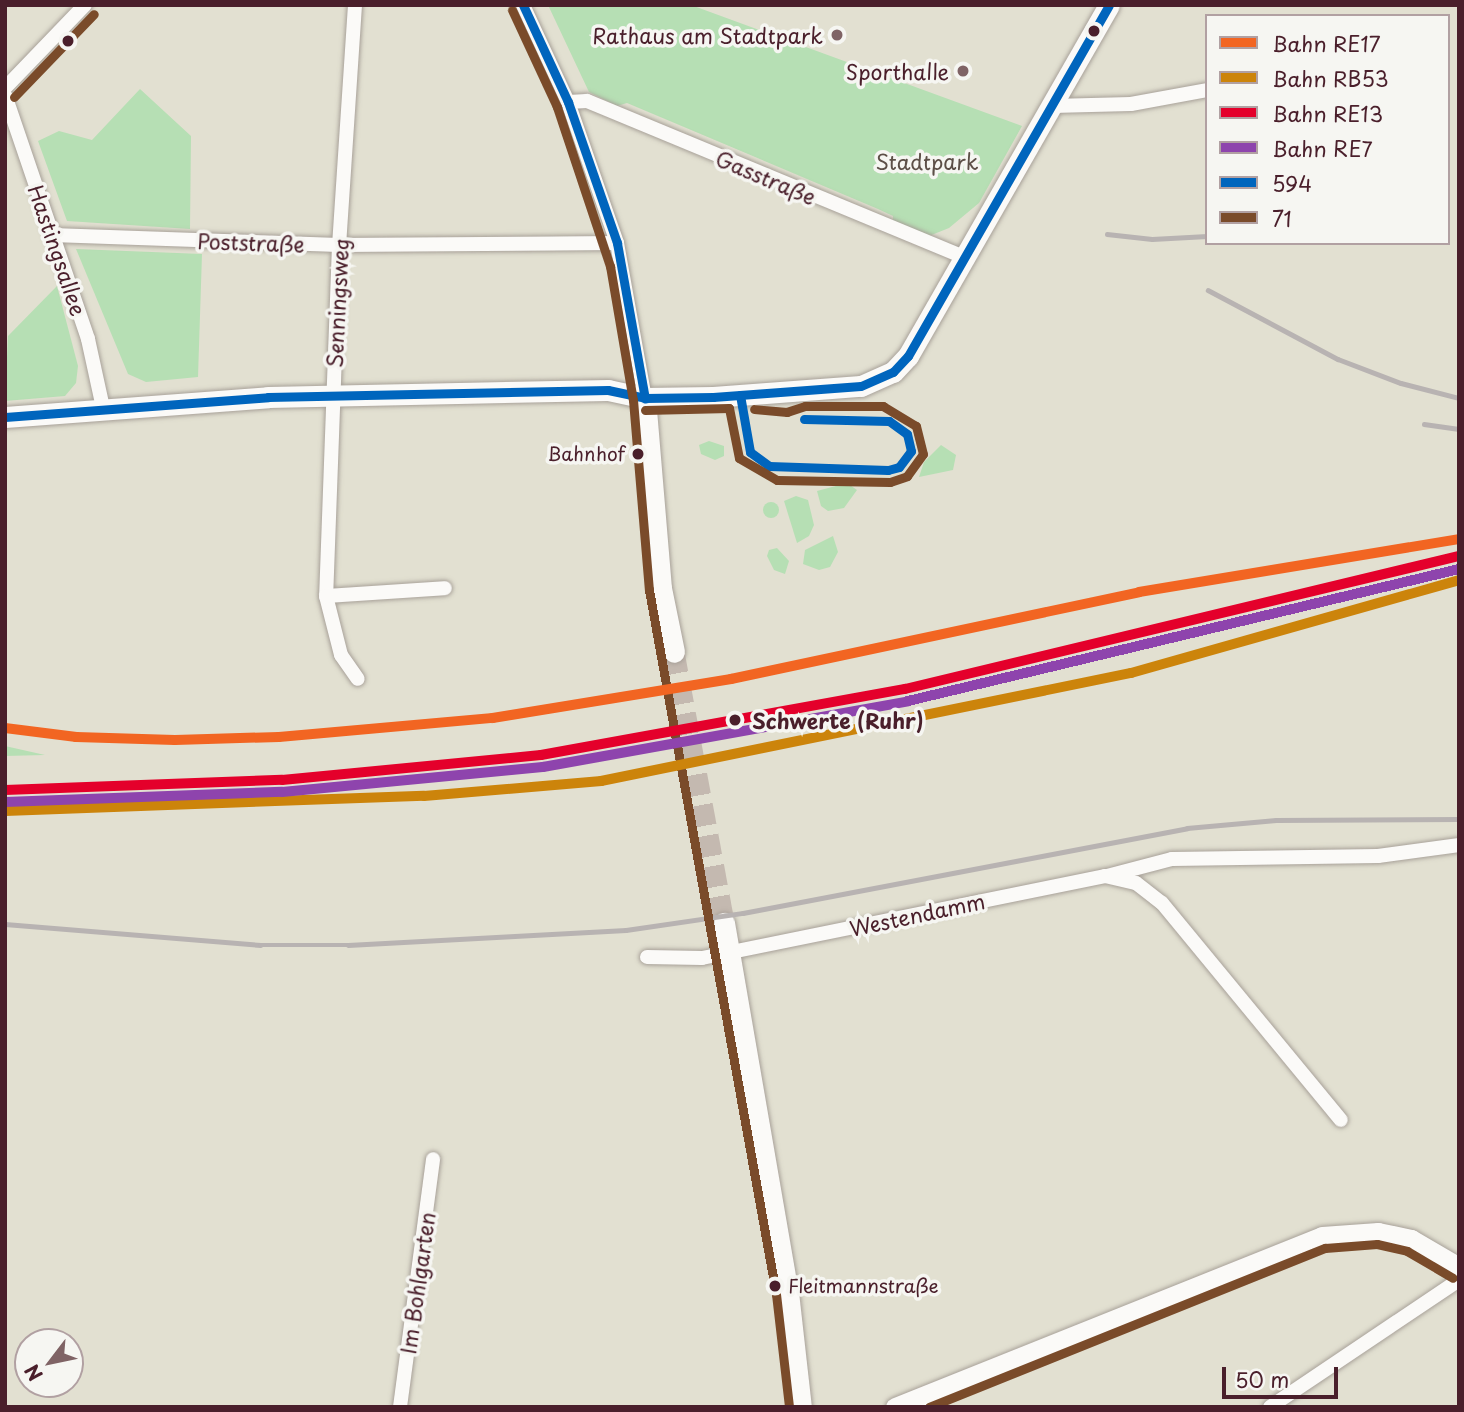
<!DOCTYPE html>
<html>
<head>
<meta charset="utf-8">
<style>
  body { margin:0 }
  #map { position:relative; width:1464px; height:1412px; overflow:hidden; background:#e2e0d1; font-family:"Playpen Sans",sans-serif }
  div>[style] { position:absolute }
  .green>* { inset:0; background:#b6dfb4 }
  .round { border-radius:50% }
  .secondary-tunnel>* { height:21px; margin-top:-10.5px; transform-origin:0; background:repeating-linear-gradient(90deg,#c4b9b0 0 21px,transparent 0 31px) }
  .roads { filter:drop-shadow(0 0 2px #a8a199) drop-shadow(0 0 2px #a8a199) }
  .minor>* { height:14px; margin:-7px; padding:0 7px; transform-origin:7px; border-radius:7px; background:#fbfaf8 }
  .tertiary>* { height:19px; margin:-9.5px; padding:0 9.5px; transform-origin:9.5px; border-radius:9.5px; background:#fbfaf8 }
  .secondary>* { height:21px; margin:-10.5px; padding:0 10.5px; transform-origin:10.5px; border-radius:10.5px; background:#fbfaf8 }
  .rail>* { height:4.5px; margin:-2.25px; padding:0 2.25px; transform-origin:2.25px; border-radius:2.25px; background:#b8b3b2 }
  .bus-1>* { height:9px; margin:-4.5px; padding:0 4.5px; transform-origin:4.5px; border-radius:4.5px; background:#0065bd }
  .bus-2>* { height:9px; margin:-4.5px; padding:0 4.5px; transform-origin:4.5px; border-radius:4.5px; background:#7a4b2a }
  .rail-1>* { height:10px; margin:-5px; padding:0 5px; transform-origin:5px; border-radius:5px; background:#f26522 }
  .rail-2>* { height:10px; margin:-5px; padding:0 5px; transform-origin:5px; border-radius:5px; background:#cc840b }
  .rail-3>* { height:10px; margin:-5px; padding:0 5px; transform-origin:5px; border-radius:5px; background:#e4002b }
  .rail-4>* { height:10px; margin:-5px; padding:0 5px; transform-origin:5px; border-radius:5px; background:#8e44ad }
  .dots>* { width:19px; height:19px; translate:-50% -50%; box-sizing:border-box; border:4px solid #f6f6f2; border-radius:50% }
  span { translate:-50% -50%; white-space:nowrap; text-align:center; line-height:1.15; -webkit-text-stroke:7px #f6f6f2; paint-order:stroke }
  .bus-label { font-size:19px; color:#4a1f2b }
  .right { translate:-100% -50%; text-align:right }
  .left { translate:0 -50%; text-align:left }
  .poi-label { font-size:21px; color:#4a1f2b }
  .park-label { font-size:21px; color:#5c4f47 }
  .street-label { font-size:21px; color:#4a1f2b }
  .stop-label { font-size:21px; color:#4a1f2b; font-weight:700 }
  .frame { position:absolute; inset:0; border:7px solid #4a1f2b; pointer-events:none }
  .legend { position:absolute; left:1205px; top:14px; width:245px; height:231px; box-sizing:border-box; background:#f6f6f2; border:2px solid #b1a0a2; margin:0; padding:9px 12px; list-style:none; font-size:21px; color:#4a1f2b }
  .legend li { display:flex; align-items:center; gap:14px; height:35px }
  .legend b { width:35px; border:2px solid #b1a0a2 }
  .north { position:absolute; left:14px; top:1328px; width:70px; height:70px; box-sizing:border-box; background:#f6f6f2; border:2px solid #b1a0a2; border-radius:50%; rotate:238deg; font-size:19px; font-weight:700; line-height:28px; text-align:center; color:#4a1f2b }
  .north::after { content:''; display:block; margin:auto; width:24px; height:32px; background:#7f6365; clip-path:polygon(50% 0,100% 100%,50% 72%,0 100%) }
  .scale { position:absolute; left:1222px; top:1367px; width:116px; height:32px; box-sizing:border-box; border:4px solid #4a1f2b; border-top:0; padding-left:9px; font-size:21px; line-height:24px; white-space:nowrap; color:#4a1f2b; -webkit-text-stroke:5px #f6f6f2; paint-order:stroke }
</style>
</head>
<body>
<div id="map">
  <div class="green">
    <div style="clip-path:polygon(548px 5px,691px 5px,1022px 126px,979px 203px,949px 228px,929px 236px,893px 222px,893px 216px,878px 209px,627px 103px,617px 106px,589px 92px)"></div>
    <div style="clip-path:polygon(140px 89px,191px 136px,190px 229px,67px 221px,38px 141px,59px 131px,92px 140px)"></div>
    <div style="clip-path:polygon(76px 249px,202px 254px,198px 377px,146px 382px,128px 374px)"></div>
    <div style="clip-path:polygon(57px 286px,78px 366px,76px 383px,65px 396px,5px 401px,8px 336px)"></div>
    <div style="clip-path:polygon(709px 441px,724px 446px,724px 456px,715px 460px,701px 454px,699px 445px)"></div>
    <div style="clip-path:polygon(941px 445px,956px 455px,953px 470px,919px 477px,924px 462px)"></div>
    <div style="clip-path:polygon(847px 483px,857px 490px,844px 508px,828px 511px,821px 506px,817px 491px)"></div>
    <div style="clip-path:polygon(796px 496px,808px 500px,814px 525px,809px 536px,797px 543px,784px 501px)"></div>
    <div class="round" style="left:763px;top:502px;width:16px;height:16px"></div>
    <div style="clip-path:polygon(833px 536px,838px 552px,830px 567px,819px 570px,803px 564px,805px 550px)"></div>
    <div style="clip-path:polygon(777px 548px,789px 561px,785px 574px,774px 570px,767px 556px,769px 550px)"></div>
    <div style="clip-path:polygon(5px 746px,45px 755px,5px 756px)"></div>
  </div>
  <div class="secondary-tunnel">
    <div style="left:674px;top:652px;width:276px;rotate:79.5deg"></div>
  </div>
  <div class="roads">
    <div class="minor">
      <div style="left:355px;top:5px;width:241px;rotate:93.8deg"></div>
      <div style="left:339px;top:245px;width:351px;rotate:92.1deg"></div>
      <div style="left:326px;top:596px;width:61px;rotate:75.7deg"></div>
      <div style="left:341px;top:655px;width:29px;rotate:55deg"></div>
      <div style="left:523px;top:5px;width:107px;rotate:65.1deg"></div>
      <div style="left:568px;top:102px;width:149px;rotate:70.8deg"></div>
      <div style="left:617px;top:243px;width:158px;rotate:79.8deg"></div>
      <div style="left:5px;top:88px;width:115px;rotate:-46.1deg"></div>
      <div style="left:5px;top:95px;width:258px;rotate:71.2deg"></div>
      <div style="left:88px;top:339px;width:71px;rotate:77.7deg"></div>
      <div style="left:568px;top:102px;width:19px;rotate:-3deg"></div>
      <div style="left:587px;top:101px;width:408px;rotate:22.5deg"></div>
      <div style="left:1052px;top:106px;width:79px;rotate:-1.5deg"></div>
      <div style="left:1131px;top:104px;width:77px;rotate:-10.4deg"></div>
      <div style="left:52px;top:235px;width:287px;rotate:2deg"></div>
      <div style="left:339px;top:245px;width:278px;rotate:-0.4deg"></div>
      <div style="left:326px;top:596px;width:119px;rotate:-3.8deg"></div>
      <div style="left:1107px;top:876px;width:67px;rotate:-14.7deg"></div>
      <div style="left:1172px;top:859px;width:206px;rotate:-0.8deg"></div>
      <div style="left:1378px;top:856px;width:82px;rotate:-7.7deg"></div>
      <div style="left:647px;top:957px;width:55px;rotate:1deg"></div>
      <div style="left:702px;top:958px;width:411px;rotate:-11.5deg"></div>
      <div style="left:1105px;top:876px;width:32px;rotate:13deg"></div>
      <div style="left:1136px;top:883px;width:33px;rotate:38deg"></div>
      <div style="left:1162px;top:903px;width:281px;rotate:50.5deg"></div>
      <div style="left:400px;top:1407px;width:250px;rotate:-82.4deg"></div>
      <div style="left:1270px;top:1407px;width:228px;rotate:-33.9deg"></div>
    </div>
    <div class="tertiary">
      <div style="left:895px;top:1407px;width:460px;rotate:-21.8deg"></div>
      <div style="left:1322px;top:1236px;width:56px;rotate:-4.1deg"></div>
      <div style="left:1378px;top:1232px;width:34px;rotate:12deg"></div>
      <div style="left:1411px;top:1239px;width:56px;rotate:30.3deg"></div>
    </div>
    <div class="secondary">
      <div style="left:645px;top:398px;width:191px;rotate:85.2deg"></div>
      <div style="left:661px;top:588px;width:65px;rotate:78.5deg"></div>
      <div style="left:5px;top:417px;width:264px;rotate:-4.3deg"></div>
      <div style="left:268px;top:397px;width:340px;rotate:-1.2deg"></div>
      <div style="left:608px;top:390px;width:38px;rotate:12deg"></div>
      <div style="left:645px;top:398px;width:68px;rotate:-0.8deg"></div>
      <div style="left:713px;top:397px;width:148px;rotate:-4.3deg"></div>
      <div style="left:861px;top:386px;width:35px;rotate:-24deg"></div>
      <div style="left:893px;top:372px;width:22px;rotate:-47deg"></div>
      <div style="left:908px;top:356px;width:404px;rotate:-60.2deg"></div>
      <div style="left:724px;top:923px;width:375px;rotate:80.2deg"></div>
      <div style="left:788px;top:1292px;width:116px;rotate:83.6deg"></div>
    </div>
  </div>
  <div class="rail">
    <div style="left:1107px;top:234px;width:45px;rotate:6.3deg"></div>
    <div style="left:1152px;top:239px;width:55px;rotate:-3.1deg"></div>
    <div style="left:1208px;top:290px;width:147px;rotate:28deg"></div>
    <div style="left:1338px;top:359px;width:67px;rotate:20.9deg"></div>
    <div style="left:1401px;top:383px;width:60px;rotate:14.5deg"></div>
    <div style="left:1424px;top:424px;width:35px;rotate:8deg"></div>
    <div style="left:5px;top:924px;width:256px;rotate:4.7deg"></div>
    <div style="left:260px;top:945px;width:88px"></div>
    <div style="left:348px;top:945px;width:278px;rotate:-3.1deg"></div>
    <div style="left:626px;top:930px;width:118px;rotate:-8.3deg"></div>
    <div style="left:743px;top:913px;width:452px;rotate:-10.8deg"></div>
    <div style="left:1187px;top:828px;width:89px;rotate:-5.1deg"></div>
    <div style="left:1276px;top:820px;width:183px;rotate:-0.3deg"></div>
  </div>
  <div class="bus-1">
    <div style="left:523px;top:5px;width:107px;rotate:65.1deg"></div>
    <div style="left:568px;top:102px;width:149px;rotate:70.8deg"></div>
    <div style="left:617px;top:243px;width:158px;rotate:79.8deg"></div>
    <div style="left:740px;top:395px;width:58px;rotate:80deg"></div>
    <div style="left:750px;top:452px;width:24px;rotate:36deg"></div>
    <div style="left:769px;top:466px;width:119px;rotate:1.9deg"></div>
    <div style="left:888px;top:470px;width:11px;rotate:-15deg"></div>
    <div style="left:899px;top:467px;width:20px;rotate:-53deg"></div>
    <div style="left:911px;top:451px;width:17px;rotate:-103deg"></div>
    <div style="left:907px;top:434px;width:22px;rotate:-144deg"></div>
    <div style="left:889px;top:421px;width:85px;rotate:-178.7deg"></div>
    <div style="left:5px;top:417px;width:264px;rotate:-4.3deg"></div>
    <div style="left:268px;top:397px;width:340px;rotate:-1.2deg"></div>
    <div style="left:608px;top:390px;width:38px;rotate:12deg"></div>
    <div style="left:645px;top:398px;width:68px;rotate:-0.8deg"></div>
    <div style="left:713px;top:397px;width:148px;rotate:-4.3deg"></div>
    <div style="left:861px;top:386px;width:35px;rotate:-24deg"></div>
    <div style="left:893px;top:372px;width:22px;rotate:-47deg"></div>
    <div style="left:908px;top:356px;width:404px;rotate:-60.2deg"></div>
  </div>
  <div class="bus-2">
    <div style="left:512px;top:10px;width:107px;rotate:65.1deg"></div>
    <div style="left:557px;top:107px;width:168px;rotate:71.6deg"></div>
    <div style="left:610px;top:266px;width:136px;rotate:80.3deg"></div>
    <div style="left:633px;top:400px;width:191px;rotate:85.2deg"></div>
    <div style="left:649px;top:590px;width:715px;rotate:79.77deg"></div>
    <div style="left:776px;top:1294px;width:114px;rotate:83.4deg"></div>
    <div style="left:14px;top:97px;width:115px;rotate:-46.1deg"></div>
    <div style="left:645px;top:410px;width:84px;rotate:-1.4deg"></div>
    <div style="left:729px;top:408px;width:51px;rotate:78.7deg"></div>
    <div style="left:739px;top:458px;width:44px;rotate:30.1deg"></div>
    <div style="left:777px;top:480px;width:113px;rotate:1deg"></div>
    <div style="left:890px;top:482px;width:18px;rotate:-19deg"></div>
    <div style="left:907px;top:476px;width:27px;rotate:-54deg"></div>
    <div style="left:923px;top:454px;width:29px;rotate:-104deg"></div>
    <div style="left:916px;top:426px;width:39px;rotate:-149deg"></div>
    <div style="left:883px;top:406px;width:78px;rotate:180deg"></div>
    <div style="left:805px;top:406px;width:19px;rotate:162deg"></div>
    <div style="left:787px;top:412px;width:33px;rotate:-175deg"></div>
    <div style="left:929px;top:1407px;width:427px;rotate:-21.9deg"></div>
    <div style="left:1325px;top:1248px;width:52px;rotate:-4.4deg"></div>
    <div style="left:1377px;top:1244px;width:31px;rotate:13deg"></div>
    <div style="left:1407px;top:1251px;width:53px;rotate:30.4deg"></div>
  </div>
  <div class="rail-1">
    <div style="left:5px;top:728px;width:72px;rotate:7.2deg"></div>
    <div style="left:76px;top:737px;width:99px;rotate:1.7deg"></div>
    <div style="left:175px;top:740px;width:104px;rotate:-1.7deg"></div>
    <div style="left:279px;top:737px;width:215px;rotate:-5.1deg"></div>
    <div style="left:493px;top:718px;width:241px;rotate:-9.3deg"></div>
    <div style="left:731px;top:679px;width:417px;rotate:-12deg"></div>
    <div style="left:1139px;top:592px;width:324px;rotate:-9.4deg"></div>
  </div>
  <div class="rail-2">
    <div style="left:5px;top:811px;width:419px;rotate:-2.1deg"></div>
    <div style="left:424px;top:796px;width:178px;rotate:-4.8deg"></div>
    <div style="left:601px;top:781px;width:541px;rotate:-11.52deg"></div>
    <div style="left:1131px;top:673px;width:341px;rotate:-15.8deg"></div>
  </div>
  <div class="rail-3">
    <div style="left:5px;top:790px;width:277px;rotate:-2.1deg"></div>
    <div style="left:282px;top:780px;width:260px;rotate:-5.5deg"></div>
    <div style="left:541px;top:755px;width:370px;rotate:-10.3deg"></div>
    <div style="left:905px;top:689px;width:570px;rotate:-13.5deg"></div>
  </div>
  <div class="rail-4">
    <div style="left:5px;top:802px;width:277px;rotate:-2.1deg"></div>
    <div style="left:282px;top:792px;width:262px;rotate:-5.5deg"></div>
    <div style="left:543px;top:767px;width:371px;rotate:-10.2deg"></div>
    <div style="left:908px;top:701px;width:567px;rotate:-13.47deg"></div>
  </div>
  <div class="dots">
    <div style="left:1094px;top:31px;background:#4a1f2b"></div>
    <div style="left:837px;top:35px;background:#7f6365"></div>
    <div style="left:68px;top:41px;background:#4a1f2b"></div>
    <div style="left:963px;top:71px;background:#7f6365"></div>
    <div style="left:638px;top:454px;background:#4a1f2b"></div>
    <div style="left:735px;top:720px;background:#4a1f2b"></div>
    <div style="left:775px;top:1286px;background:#4a1f2b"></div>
  </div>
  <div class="bus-label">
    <span class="right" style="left:625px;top:454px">Bahnhof</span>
    <span class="left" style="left:788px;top:1286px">Fleitmannstraße</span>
  </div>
  <div class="poi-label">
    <span class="right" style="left:823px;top:35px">Rathaus am Stadtpark</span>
    <span class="right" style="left:949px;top:71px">Sporthalle</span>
  </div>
  <div class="park-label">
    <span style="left:927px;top:161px">Stadtpark</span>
  </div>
  <div class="street-label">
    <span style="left:766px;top:177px;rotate:23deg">Gasstraße</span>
    <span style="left:251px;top:242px;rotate:2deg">Poststraße</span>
    <span style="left:58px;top:250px;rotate:71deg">Hastingsallee</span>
    <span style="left:337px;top:303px;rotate:-87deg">Senningsweg</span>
    <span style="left:917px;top:914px;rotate:-12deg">Westendamm</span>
    <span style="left:417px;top:1283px;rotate:-82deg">Im Bohlgarten</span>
  </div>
  <div class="stop-label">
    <span class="left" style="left:752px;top:720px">Schwerte (Ruhr)</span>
  </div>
  <div class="frame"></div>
  <ul class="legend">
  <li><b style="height:9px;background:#f26522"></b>Bahn RE17</li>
  <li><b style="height:9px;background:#cc840b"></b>Bahn RB53</li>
  <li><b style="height:9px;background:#e4002b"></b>Bahn RE13</li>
  <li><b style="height:9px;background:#8e44ad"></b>Bahn RE7</li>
  <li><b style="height:9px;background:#0065bd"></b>594</li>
  <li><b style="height:9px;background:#7a4b2a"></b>71</li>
  </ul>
  <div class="north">N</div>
  <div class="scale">50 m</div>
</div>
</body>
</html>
